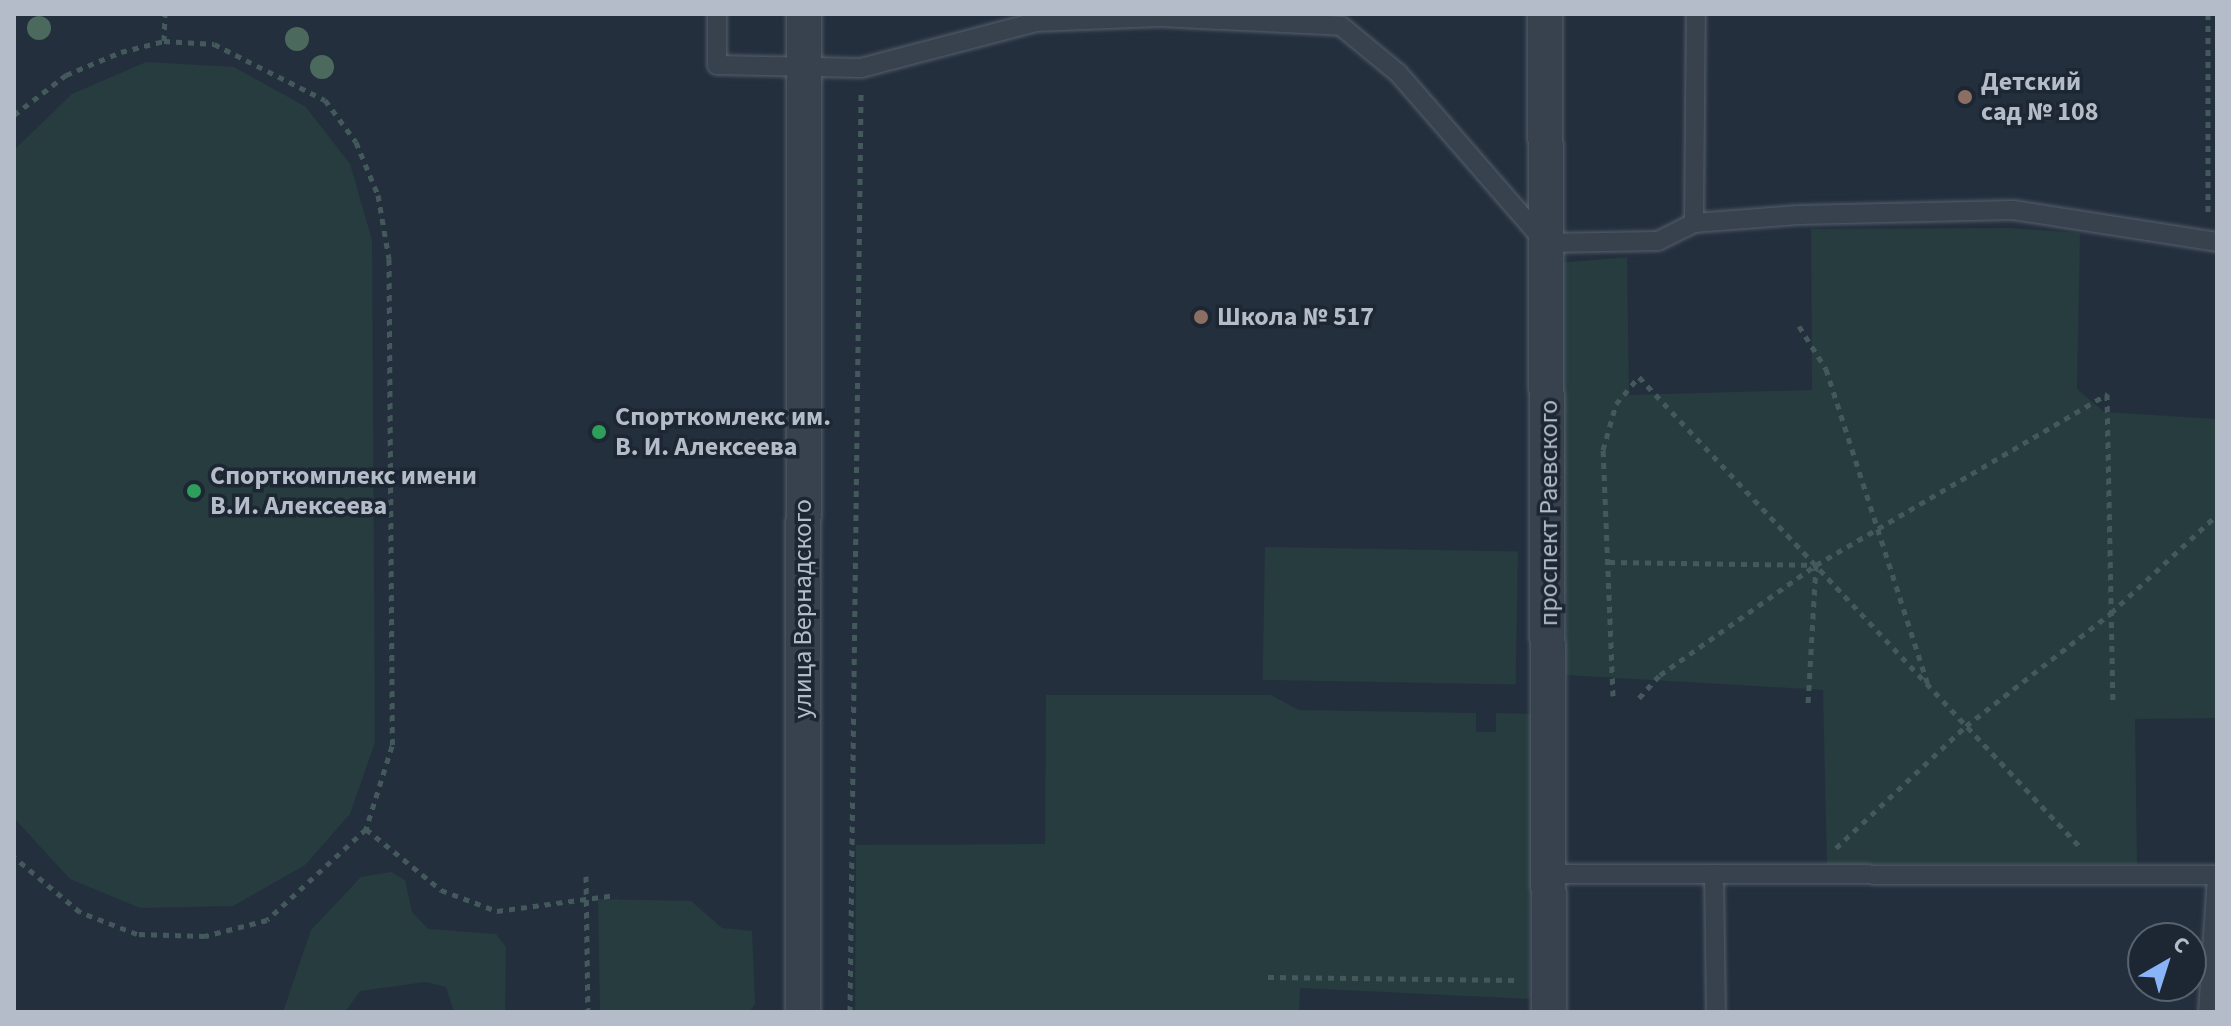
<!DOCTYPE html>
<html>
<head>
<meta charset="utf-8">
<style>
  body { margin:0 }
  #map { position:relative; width:2231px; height:1026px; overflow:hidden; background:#242f3e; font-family:"Source Sans 3",sans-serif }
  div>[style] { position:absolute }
  .green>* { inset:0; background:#263c3f; transform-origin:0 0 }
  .path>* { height:5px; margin-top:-2.5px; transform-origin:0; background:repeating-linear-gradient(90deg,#44595c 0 6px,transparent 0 12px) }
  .roads { filter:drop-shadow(0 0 2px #565f6c) drop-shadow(0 0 2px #565f6c) }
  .lane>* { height:18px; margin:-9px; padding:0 9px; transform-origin:9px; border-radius:9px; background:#38414e }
  .street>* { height:34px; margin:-17px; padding:0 17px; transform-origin:17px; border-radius:17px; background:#38414e }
  .trees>* { width:24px; height:24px; margin:-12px; border-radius:50%; background:#4b6a5d }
  .dots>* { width:22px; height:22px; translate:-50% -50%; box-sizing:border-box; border:4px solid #1d2633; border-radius:50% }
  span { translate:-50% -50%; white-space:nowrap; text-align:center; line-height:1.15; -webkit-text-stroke:7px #1d2633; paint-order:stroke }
  .poi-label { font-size:26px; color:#b4bcc9; font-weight:700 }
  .left { translate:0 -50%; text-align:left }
  .street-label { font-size:26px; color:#b4bcc9 }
  .frame { position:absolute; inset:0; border:16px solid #b4bcc9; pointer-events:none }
  .north { position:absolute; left:2127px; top:922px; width:80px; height:80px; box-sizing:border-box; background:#1d2633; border:2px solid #59626f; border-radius:50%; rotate:39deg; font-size:22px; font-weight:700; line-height:32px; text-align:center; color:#b4bcc9 }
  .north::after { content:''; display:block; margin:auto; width:28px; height:36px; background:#8ab4f8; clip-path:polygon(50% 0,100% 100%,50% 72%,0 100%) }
</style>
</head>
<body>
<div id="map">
  <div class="green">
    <div style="clip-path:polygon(146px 62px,234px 67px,306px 107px,350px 164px,372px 240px,375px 742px,350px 814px,305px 865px,233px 906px,140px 908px,70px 879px,14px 818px,14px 150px,72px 94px)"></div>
    <div style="clip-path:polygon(2009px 228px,2080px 233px,2077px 389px,2104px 412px,2217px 419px,2217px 718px,2135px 719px,2137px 864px,1827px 864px,1823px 690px,1566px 675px,1559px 263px,1627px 257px,1629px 395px,1812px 390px,1811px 229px)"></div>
    <div style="left:1265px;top:547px;width:253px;height:133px;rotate:1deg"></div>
    <div style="clip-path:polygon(1046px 695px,1271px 695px,1299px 710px,1476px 713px,1476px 732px,1496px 732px,1496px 713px,1532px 714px,1530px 999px,1300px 988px,1299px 1012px,855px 1012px,856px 845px,1045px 844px)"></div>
    <div style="clip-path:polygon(391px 872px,405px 880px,412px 912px,428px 929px,496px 934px,506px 947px,505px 1012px,454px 1012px,446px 987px,426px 982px,360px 991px,345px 1012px,283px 1012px,311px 930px,361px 877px)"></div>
    <div style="clip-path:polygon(598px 899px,691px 901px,722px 928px,752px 931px,755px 1004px,749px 1012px,600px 1012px)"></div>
  </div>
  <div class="path">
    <div style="left:2208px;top:14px;width:199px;rotate:90deg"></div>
    <div style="left:164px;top:41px;width:27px;rotate:-88deg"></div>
    <div style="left:14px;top:115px;width:66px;rotate:-37.6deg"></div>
    <div style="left:66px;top:75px;width:60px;rotate:-22.7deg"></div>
    <div style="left:121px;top:52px;width:44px;rotate:-14.3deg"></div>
    <div style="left:164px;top:41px;width:50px;rotate:3.4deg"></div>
    <div style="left:214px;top:44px;width:124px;rotate:26.8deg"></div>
    <div style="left:325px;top:100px;width:52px;rotate:53.6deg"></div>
    <div style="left:356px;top:142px;width:57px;rotate:67.5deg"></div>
    <div style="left:378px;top:195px;width:65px;rotate:80.2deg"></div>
    <div style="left:389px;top:259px;width:487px;rotate:89.6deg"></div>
    <div style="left:392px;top:746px;width:87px;rotate:107.4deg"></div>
    <div style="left:366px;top:829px;width:134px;rotate:137.4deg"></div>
    <div style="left:267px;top:920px;width:64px;rotate:165.5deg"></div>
    <div style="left:205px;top:936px;width:68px;rotate:-178.3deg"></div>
    <div style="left:137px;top:934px;width:61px;rotate:-158.9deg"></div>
    <div style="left:80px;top:912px;width:86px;rotate:-140.2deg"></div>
    <div style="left:1799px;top:326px;width:51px;rotate:57.9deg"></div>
    <div style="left:1826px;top:369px;width:332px;rotate:72.1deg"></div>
    <div style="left:2107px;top:394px;width:311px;rotate:88.9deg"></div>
    <div style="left:1609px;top:562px;width:207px;rotate:0.8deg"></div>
    <div style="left:1816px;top:565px;width:139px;rotate:93.3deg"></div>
    <div style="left:1613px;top:696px;width:246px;rotate:-92.3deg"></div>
    <div style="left:1603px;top:450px;width:48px;rotate:-74.2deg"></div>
    <div style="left:1616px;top:404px;width:35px;rotate:-50deg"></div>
    <div style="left:1639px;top:377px;width:646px;rotate:46.82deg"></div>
    <div style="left:1639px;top:698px;width:31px;rotate:-48deg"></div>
    <div style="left:1660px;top:675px;width:191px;rotate:-35.2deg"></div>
    <div style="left:1816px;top:565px;width:338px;rotate:-30.4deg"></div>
    <div style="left:366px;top:829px;width:97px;rotate:39.1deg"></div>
    <div style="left:441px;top:890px;width:60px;rotate:20.6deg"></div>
    <div style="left:497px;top:911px;width:120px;rotate:-7.7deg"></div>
    <div style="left:1836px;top:848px;width:178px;rotate:-43.2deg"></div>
    <div style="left:1966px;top:726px;width:184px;rotate:-37.9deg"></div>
    <div style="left:2111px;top:613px;width:144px;rotate:-42.8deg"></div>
    <div style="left:586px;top:876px;width:136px;rotate:89.2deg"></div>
    <div style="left:1268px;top:977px;width:247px;rotate:0.7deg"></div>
    <div style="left:850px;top:1012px;width:919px;rotate:-89.31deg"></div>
  </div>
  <div class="roads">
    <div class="lane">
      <div style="left:717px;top:14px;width:51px;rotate:90deg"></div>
      <div style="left:717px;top:65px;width:144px;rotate:1.2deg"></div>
      <div style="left:861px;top:68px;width:181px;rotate:-14.7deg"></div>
      <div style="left:1036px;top:22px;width:124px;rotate:-2.3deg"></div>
      <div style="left:1160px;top:17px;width:181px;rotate:2.8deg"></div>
      <div style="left:1341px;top:26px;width:74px;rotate:39.5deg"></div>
      <div style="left:1398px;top:73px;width:225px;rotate:49deg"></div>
      <div style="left:1546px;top:243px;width:112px;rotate:-1deg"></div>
      <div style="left:1658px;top:241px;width:40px;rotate:-26.6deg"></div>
      <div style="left:1694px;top:223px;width:104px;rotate:-4.4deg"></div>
      <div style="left:1798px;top:215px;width:215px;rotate:-1.3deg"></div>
      <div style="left:2013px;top:210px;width:206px;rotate:8.9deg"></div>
      <div style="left:1694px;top:223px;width:209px;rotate:-89.5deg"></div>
      <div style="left:1549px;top:874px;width:668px;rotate:0.09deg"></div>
      <div style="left:1714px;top:874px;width:138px;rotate:89.2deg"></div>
      <div style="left:2208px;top:1012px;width:137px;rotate:-86.2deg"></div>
    </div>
    <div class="street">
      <div style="left:1545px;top:14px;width:998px;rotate:89.77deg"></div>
      <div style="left:803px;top:1012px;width:998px;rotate:-89.94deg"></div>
    </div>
  </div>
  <div class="trees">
    <div style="left:39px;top:28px"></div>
    <div style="left:297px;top:39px"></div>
    <div style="left:322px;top:67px"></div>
  </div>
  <div class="dots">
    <div style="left:1965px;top:97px;background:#8d6e63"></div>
    <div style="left:1201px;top:317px;background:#8d6e63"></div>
    <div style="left:599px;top:432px;background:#2e9e5b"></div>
    <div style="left:194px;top:491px;background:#2e9e5b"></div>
  </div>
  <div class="poi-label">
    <span class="left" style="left:1981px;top:97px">Детский<br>сад № 108</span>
    <span class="left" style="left:1217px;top:317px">Школа № 517</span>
    <span class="left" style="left:615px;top:432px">Спорткомлекс им.<br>В. И. Алексеева</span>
    <span class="left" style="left:210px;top:491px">Спорткомплекс имени<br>В.И. Алексеева</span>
  </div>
  <div class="street-label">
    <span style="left:1549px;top:513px;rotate:-90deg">проспект Раевского</span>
    <span style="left:803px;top:609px;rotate:-90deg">улица Вернадского</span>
  </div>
  <div class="frame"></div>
  <div class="north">С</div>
</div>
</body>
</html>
